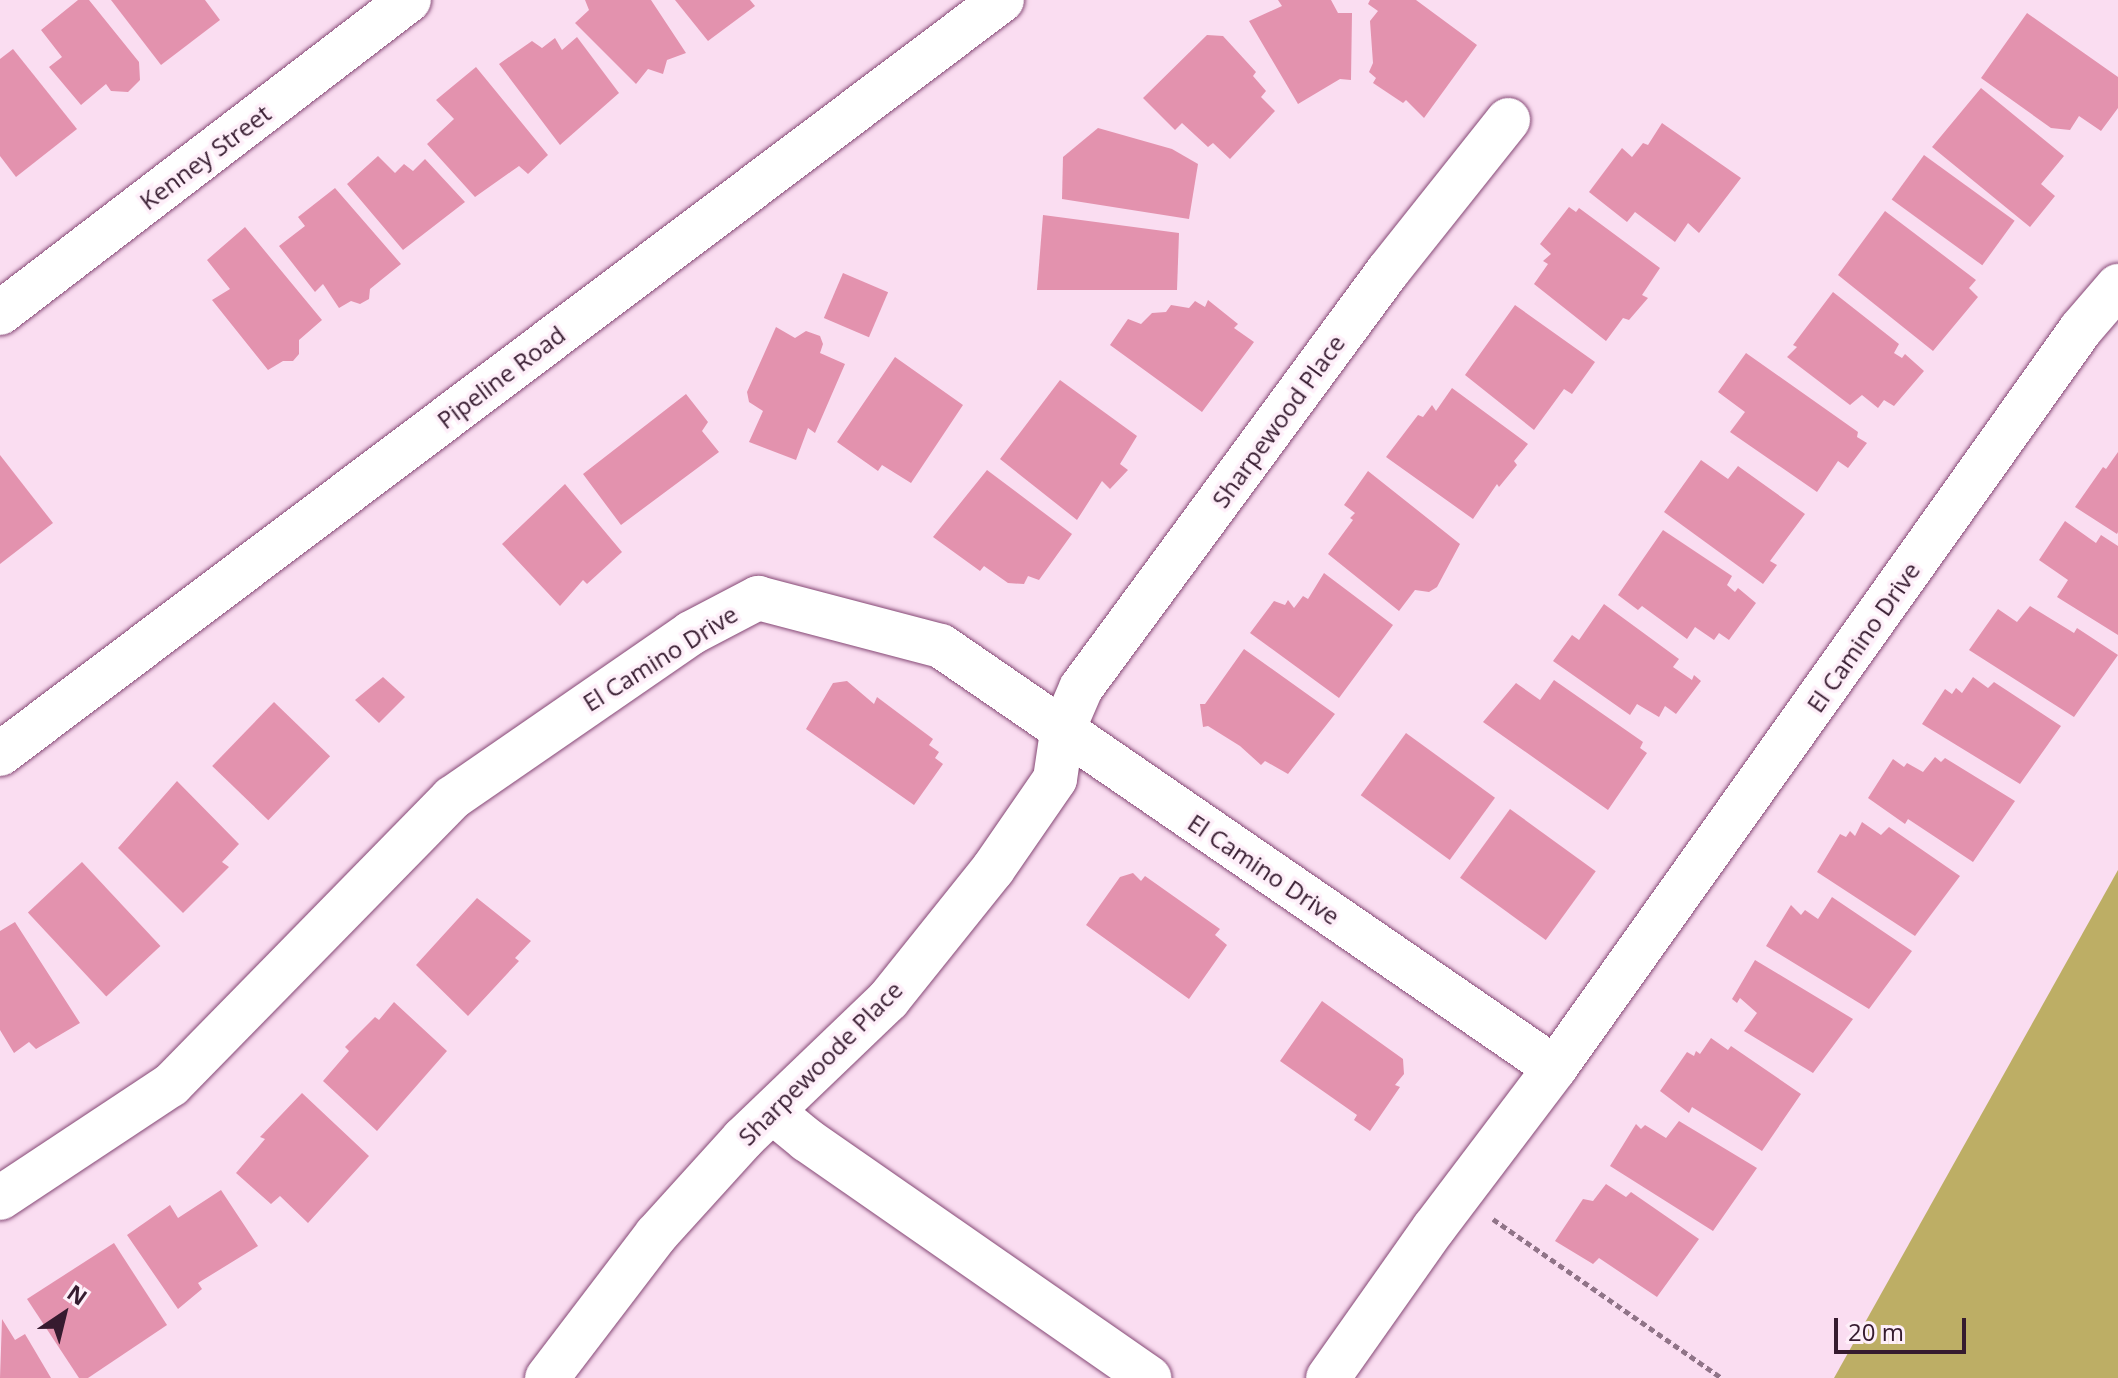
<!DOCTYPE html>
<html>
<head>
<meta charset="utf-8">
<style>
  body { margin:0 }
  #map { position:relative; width:2118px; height:1378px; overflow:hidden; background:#faddf1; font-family:"Open Sans",sans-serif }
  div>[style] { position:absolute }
  .forest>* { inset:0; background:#bdae65 }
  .building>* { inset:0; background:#e392ae; transform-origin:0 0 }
  .path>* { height:5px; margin-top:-2.5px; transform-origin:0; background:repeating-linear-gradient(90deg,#907488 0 6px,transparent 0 10px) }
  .roads { filter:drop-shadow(0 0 2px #854875) drop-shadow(0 0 2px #854875) }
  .minor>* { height:44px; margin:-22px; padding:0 22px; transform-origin:22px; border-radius:22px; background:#fff }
  .secondary>* { height:44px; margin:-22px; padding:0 22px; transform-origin:22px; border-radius:22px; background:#fff }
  span { translate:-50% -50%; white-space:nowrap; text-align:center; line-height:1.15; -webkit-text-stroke:7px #feeff9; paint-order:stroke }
  .street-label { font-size:24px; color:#361b2f }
  .north { position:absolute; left:24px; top:1274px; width:80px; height:80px; -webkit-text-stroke:6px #feeff9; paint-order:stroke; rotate:35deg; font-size:22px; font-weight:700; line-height:32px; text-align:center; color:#361b2f }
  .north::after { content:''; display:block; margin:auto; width:28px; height:36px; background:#361b2f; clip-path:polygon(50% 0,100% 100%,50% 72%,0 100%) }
  .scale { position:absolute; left:1834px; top:1318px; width:132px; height:36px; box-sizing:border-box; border:4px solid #361b2f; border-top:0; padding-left:10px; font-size:24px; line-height:28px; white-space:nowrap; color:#361b2f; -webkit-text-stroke:6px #feeff9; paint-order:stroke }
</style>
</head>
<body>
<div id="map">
  <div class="forest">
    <div style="clip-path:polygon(2118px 870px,2118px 1378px,1834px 1378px)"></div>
  </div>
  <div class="building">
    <div style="clip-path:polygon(78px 0,89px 0,139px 62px,140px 80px,128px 92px,111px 91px,106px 84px,81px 105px,49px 67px,62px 57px,41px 30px)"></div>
    <div style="clip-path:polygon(111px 0,205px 0,220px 20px,161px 65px)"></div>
    <div style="clip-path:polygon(651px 0,686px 53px,667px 60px,663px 74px,648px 69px,636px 84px,575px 23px,589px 10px,585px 0)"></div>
    <div style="clip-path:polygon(675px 0,750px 0,755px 6px,708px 41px)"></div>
    <div style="clip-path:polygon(1278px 0,1331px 0,1338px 13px,1352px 13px,1351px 80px,1340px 79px,1298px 104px,1249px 21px,1282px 6px)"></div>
    <div style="clip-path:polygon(1370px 0,1416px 0,1477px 45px,1424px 118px,1406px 100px,1403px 103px,1373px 83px,1376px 78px,1369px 72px,1373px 63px,1370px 21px,1378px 11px,1368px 4px)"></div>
    <div style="clip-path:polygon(2027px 13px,2118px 77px,2118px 108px,2101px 131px,2079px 116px,2070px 130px,2051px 128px,1981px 78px)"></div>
    <div style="clip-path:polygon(1207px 35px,1223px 36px,1256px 72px,1253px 76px,1266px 91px,1261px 97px,1275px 111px,1230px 159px,1213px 143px,1208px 147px,1182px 123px,1175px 130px,1143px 98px)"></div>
    <div style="clip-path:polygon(577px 37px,619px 93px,560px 145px,499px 64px,532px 41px,542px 48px,555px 38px,562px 50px)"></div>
    <div style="clip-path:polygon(13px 49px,77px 129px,16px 177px,0 156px,0 59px)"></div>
    <div style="clip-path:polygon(476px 67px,548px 155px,528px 174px,519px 166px,475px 197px,427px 144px,454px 119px,436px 100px)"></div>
    <div style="clip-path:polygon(1981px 88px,2064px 156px,2041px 184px,2055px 196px,2030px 227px,1932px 147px)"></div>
    <div style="clip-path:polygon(1662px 123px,1741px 178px,1699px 233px,1688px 223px,1675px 242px,1635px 212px,1627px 222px,1589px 192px,1622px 148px,1632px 157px,1643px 143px,1648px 145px)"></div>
    <div style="clip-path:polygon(1098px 128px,1172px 149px,1198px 164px,1189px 219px,1062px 199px,1063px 157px)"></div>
    <div style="left:1924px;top:155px;width:112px;height:55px;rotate:36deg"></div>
    <div style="clip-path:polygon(378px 156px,395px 173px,404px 164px,413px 171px,425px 159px,465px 202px,403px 250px,347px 184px)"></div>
    <div style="clip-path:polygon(335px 188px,401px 264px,370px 289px,369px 299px,360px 304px,351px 301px,339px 308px,323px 284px,315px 292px,279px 246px,305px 226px,298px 217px)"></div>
    <div style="clip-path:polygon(1569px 207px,1576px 212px,1579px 208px,1660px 268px,1642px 295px,1648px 298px,1629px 320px,1623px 318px,1606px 341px,1534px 284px,1548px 264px,1543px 261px,1551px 254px,1540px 244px)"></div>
    <div style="clip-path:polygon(1885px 211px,1976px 280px,1969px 288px,1978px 297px,1933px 351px,1838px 275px)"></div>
    <div style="clip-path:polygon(1043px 215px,1179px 233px,1177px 290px,1037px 290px)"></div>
    <div style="clip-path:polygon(245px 227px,322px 320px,299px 340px,299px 354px,293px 361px,283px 361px,268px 370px,212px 300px,230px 289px,207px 260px)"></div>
    <div style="left:843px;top:273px;width:49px;height:49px;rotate:23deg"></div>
    <div style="clip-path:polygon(1833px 292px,1899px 344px,1894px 353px,1902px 358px,1905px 354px,1924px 371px,1894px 406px,1884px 400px,1878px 408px,1862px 395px,1850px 405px,1787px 357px,1797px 347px,1793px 345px)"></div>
    <div style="clip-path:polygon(1208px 300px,1238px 324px,1234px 328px,1254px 342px,1202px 412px,1110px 345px,1128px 319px,1141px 324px,1152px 313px,1166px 312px,1171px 305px,1189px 308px,1195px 301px,1205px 307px)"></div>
    <div style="clip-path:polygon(1515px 305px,1595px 362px,1572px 394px,1564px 389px,1534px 430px,1465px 375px)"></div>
    <div style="clip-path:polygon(776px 327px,795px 338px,806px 331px,820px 336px,823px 344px,820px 353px,845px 364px,815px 433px,808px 428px,796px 460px,749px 442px,763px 411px,749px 402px,747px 392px)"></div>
    <div style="clip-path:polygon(1746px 353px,1858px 432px,1857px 437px,1867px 443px,1848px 468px,1838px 461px,1817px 492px,1730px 432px,1745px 412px,1718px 392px)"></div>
    <div style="clip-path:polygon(895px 357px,963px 405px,911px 483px,882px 465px,878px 471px,837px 442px)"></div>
    <div style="clip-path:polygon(1060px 380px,1137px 436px,1120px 464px,1128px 470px,1110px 489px,1102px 481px,1077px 520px,1000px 459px)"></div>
    <div style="clip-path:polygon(1452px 388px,1528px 444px,1514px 461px,1517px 465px,1499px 487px,1497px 484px,1473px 519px,1386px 457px,1418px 415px,1423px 417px,1432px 405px,1436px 411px)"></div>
    <div style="clip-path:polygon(686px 394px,708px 422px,702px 431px,719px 452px,621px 525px,583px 474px)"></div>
    <div style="clip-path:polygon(2118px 452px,2118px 532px,2117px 534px,2075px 507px,2103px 467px,2106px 469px)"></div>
    <div style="clip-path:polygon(0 455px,53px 523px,0 564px)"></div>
    <div style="clip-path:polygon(1701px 460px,1728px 479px,1738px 466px,1805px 514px,1770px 561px,1777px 565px,1763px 584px,1664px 512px)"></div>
    <div style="clip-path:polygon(987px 470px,1072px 534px,1039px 580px,1028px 576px,1024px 584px,1008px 583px,984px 566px,980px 571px,933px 537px)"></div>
    <div style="clip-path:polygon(1368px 471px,1460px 544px,1437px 587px,1429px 592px,1415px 590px,1399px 611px,1328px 554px,1353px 520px,1350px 518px,1355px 513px,1344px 505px)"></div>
    <div style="clip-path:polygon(565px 484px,622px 552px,587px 584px,583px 580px,560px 606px,502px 544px)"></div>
    <div style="clip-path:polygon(2065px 521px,2096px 543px,2101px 535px,2118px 546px,2118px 635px,2057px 597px,2068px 580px,2039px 560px)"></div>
    <div style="clip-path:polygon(1663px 530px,1732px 576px,1727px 585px,1735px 592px,1738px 588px,1756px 603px,1729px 640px,1719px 633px,1714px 640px,1695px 627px,1687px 639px,1642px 606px,1638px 610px,1618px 595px)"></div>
    <div style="clip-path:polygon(1324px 573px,1393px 625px,1339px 698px,1250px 633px,1274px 601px,1285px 605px,1288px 600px,1294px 608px,1303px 596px,1308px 599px)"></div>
    <div style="clip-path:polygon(1604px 604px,1679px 659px,1673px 667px,1692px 680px,1694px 675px,1701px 681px,1676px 714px,1665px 706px,1659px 717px,1637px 704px,1630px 715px,1553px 661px,1572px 635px,1579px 640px)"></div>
    <div style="clip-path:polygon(2030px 606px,2074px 633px,2077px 628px,2118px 655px,2074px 717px,1969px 650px,1998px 609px,2017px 622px)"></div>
    <div style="clip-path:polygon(1244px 649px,1335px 714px,1288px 774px,1265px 761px,1261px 765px,1240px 746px,1208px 726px,1203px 727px,1200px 704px,1205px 704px)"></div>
    <div style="clip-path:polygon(383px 677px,405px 697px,379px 723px,355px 700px)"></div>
    <div style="clip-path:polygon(1973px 677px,1988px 688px,1994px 682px,2061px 726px,2020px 784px,1922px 724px,1945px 689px,1952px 694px,1956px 688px,1962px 693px)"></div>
    <div style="clip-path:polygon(1554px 680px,1643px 742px,1640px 748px,1647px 753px,1608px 810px,1483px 722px,1516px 683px,1540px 700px)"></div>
    <div style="clip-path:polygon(847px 681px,874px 704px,877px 697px,933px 739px,929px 745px,939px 752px,935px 758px,943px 764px,914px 805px,806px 729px,833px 683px)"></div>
    <div style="left:274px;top:702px;width:78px;height:89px;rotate:44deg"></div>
    <div style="left:1406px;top:733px;width:110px;height:77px;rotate:36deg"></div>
    <div style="clip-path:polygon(1935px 757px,1941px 762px,1945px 758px,2015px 801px,1973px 862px,1908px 819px,1905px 824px,1868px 798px,1893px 759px,1904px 767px,1907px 763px,1923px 772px)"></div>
    <div style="clip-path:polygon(177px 781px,239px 844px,222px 862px,229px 867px,183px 913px,118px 848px)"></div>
    <div style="left:1510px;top:809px;width:106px;height:85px;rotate:36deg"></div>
    <div style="clip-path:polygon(1862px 822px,1881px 835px,1889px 827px,1960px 876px,1915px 936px,1817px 872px,1840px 834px,1846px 837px,1850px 831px,1855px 836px)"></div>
    <div style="left:82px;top:862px;width:115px;height:74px;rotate:47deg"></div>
    <div style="clip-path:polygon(1133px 873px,1141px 881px,1145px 876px,1220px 929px,1215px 935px,1227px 945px,1189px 999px,1086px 925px,1120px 877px)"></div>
    <div style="clip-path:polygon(1832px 897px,1912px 951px,1869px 1009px,1766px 946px,1791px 905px,1801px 915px,1805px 910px,1818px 919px)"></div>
    <div style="clip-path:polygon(477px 898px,531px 941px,515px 958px,519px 961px,468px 1016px,416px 965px)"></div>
    <div style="clip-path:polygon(15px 922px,80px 1023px,36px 1049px,29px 1042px,14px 1053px,0 1030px,0 931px)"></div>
    <div style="clip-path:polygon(1755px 960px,1853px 1019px,1813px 1073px,1744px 1031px,1757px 1013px,1740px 998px,1737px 1003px,1732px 999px)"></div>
    <div style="clip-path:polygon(1322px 1001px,1403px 1059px,1404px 1074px,1395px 1085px,1400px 1087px,1370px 1131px,1354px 1120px,1357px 1115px,1280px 1061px)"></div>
    <div style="clip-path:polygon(394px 1002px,447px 1051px,377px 1131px,323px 1081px,349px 1051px,345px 1047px,375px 1017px,379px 1020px)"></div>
    <div style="clip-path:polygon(1711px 1038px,1728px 1050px,1731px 1046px,1801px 1094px,1762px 1151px,1692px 1107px,1689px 1113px,1660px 1091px,1687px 1052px,1694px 1056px,1696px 1051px,1700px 1054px)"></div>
    <div style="clip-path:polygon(302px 1093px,369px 1156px,308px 1223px,280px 1196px,271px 1204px,236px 1173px,265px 1139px,260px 1137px)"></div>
    <div style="clip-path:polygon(1679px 1121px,1757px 1168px,1713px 1231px,1610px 1166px,1636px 1124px,1641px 1129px,1645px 1125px,1666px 1138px)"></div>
    <div style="clip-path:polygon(1606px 1184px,1626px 1197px,1631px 1192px,1699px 1239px,1657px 1297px,1599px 1258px,1593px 1264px,1555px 1241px,1583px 1199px,1593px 1201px)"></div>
    <div style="clip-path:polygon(221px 1190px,258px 1246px,198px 1283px,202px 1289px,178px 1309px,127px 1235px,170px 1205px,178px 1218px)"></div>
    <div style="clip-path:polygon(114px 1243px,167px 1325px,88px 1378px,79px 1378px,27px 1299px)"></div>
    <div style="clip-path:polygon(2px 1319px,15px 1340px,25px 1334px,51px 1378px,0 1378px)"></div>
  </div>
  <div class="path">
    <div style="left:1493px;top:1219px;width:279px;rotate:34.8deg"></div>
  </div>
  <div class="roads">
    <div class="minor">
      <div style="left:0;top:313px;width:515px;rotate:-37.43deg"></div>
      <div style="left:774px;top:1113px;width:43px;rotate:39.3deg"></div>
      <div style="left:807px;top:1140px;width:417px;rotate:34.8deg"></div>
      <div style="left:0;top:1198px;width:205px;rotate:-33.5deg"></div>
      <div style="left:171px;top:1085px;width:402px;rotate:-45.6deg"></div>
      <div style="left:452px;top:798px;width:290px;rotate:-34.6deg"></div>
      <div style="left:691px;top:633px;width:76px;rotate:-27.6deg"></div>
      <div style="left:758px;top:598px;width:189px;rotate:14.7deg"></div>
      <div style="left:941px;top:646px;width:745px;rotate:34.5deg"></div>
      <div style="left:547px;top:1378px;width:180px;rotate:-52.7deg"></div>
      <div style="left:656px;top:1235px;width:130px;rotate:-47.8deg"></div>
      <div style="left:743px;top:1139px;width:201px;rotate:-43.8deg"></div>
      <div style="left:888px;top:1000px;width:168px;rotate:-51.3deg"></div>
      <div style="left:993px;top:869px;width:109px;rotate:-55.4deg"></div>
      <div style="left:1055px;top:779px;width:48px;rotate:-81.5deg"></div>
      <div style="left:1062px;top:732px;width:48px;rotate:-66.6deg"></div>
      <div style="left:1081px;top:688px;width:518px;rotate:-53.64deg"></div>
      <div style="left:1388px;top:271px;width:193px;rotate:-51.5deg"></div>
      <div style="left:1328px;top:1378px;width:184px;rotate:-54.8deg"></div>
      <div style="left:1434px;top:1228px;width:201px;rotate:-52.9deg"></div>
      <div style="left:1555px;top:1068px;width:907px;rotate:-54.56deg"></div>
      <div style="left:2081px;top:329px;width:57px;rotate:-49.3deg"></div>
    </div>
    <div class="secondary">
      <div style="left:0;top:754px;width:1254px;rotate:-36.96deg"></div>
    </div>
  </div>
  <div class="street-label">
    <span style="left:205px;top:157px;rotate:-37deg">Kenney Street</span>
    <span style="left:501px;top:377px;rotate:-37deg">Pipeline Road</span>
    <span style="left:1278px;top:421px;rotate:-54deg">Sharpewood Place</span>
    <span style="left:1863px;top:637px;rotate:-55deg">El Camino Drive</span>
    <span style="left:660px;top:658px;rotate:-32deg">El Camino Drive</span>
    <span style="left:1264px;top:869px;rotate:34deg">El Camino Drive</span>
    <span style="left:820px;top:1063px;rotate:-45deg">Sharpewoode Place</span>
  </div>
  <div class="north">N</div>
  <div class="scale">20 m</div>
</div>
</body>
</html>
